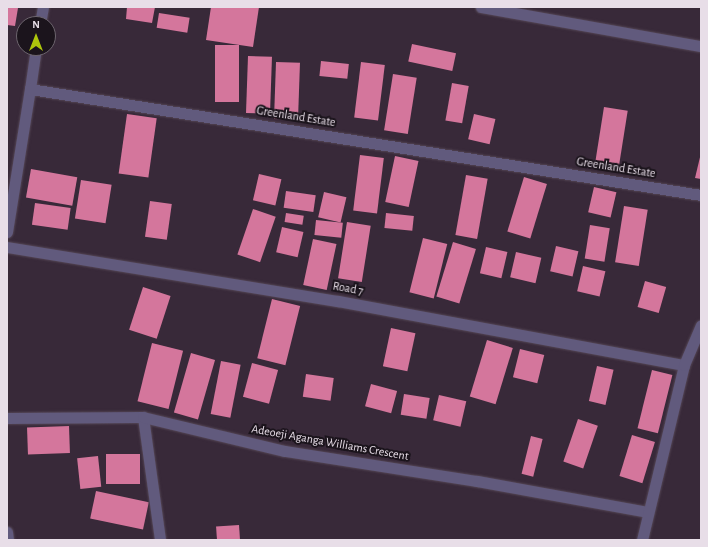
<!DOCTYPE html>
<html>
<head>
<meta charset="utf-8">
<style>
  body { margin:0 }
  #map { position:relative; width:708px; height:547px; overflow:hidden; background:#382939; font-family:"Alegreya Sans",sans-serif }
  div>[style] { position:absolute }
  .building>* { inset:0; background:#d4769c; transform-origin:0 0 }
  .roads { filter:drop-shadow(0 0 1px #544655) drop-shadow(0 0 1px #544655) }
  .street>* { height:11px; margin:-5.5px; padding:0 5.5px; transform-origin:5.5px; border-radius:5.5px; background:#615a7d }
  span { translate:-50% -50%; white-space:nowrap; text-align:center; line-height:1.15; -webkit-text-stroke:4px #1b141c; paint-order:stroke }
  .street-label { font-size:12px; color:#e8dee8 }
  .frame { position:absolute; inset:0; border:8px solid #e8dee8; pointer-events:none }
  .north { position:absolute; left:16px; top:16px; width:40px; height:40px; box-sizing:border-box; background:#1b141c; border:1px solid #6d656e; border-radius:50%; rotate:0deg; font-size:11px; font-weight:700; line-height:16px; text-align:center; color:#e8dee8 }
  .north::after { content:''; display:block; margin:auto; width:14px; height:18px; background:#aec60c; clip-path:polygon(50% 0,100% 100%,50% 72%,0 100%) }
</style>
</head>
<body>
<div id="map">
  <div class="building">
    <div style="clip-path:polygon(7px 7px,18px 8px,15px 26px,7px 25px)"></div>
    <div style="clip-path:polygon(127px 7px,155px 7px,152px 23px,126px 19px)"></div>
    <div style="clip-path:polygon(211px 7px,259px 7px,253px 47px,206px 40px)"></div>
    <div style="left:159px;top:13px;width:31px;height:15px;rotate:9deg"></div>
    <div style="left:412px;top:44px;width:45px;height:18px;rotate:12deg"></div>
    <div style="left:215px;top:45px;width:24px;height:57px"></div>
    <div style="left:248px;top:56px;width:24px;height:57px;rotate:2deg"></div>
    <div style="left:321px;top:61px;width:28px;height:15px;rotate:6deg"></div>
    <div style="left:276px;top:62px;width:24px;height:57px;rotate:2deg"></div>
    <div style="left:361px;top:62px;width:24px;height:56px;rotate:7deg"></div>
    <div style="left:393px;top:74px;width:24px;height:57px;rotate:9deg"></div>
    <div style="left:452px;top:83px;width:17px;height:38px;rotate:10deg"></div>
    <div style="left:604px;top:107px;width:24px;height:57px;rotate:9deg"></div>
    <div style="left:127px;top:114px;width:30px;height:60px;rotate:8deg"></div>
    <div style="left:474px;top:114px;width:22px;height:26px;rotate:13deg"></div>
    <div style="clip-path:polygon(701px 153px,701px 179px,695px 178px)"></div>
    <div style="left:360px;top:155px;width:24px;height:56px;rotate:7deg"></div>
    <div style="left:395px;top:156px;width:24px;height:47px;rotate:12deg"></div>
    <div style="left:31px;top:169px;width:47px;height:29px;rotate:10deg"></div>
    <div style="left:259px;top:174px;width:23px;height:27px;rotate:13deg"></div>
    <div style="left:466px;top:175px;width:22px;height:61px;rotate:10deg"></div>
    <div style="left:524px;top:177px;width:24px;height:57px;rotate:17deg"></div>
    <div style="left:81px;top:180px;width:31px;height:39px;rotate:9deg"></div>
    <div style="left:594px;top:187px;width:23px;height:26px;rotate:13deg"></div>
    <div style="left:286px;top:191px;width:30px;height:17px;rotate:8deg"></div>
    <div style="left:324px;top:192px;width:23px;height:26px;rotate:13deg"></div>
    <div style="left:150px;top:201px;width:22px;height:36px;rotate:8deg"></div>
    <div style="left:35px;top:203px;width:36px;height:22px;rotate:8deg"></div>
    <div style="left:624px;top:206px;width:24px;height:57px;rotate:9deg"></div>
    <div style="left:253px;top:209px;width:24px;height:48px;rotate:19deg"></div>
    <div style="left:286px;top:213px;width:18px;height:9px;rotate:9deg"></div>
    <div style="left:386px;top:213px;width:28px;height:15px;rotate:6deg"></div>
    <div style="left:316px;top:220px;width:27px;height:15px;rotate:6deg"></div>
    <div style="left:347px;top:222px;width:24px;height:57px;rotate:9deg"></div>
    <div style="left:590px;top:225px;width:20px;height:34px;rotate:9deg"></div>
    <div style="left:282px;top:227px;width:22px;height:26px;rotate:13deg"></div>
    <div style="left:423px;top:238px;width:25px;height:56px;rotate:14deg"></div>
    <div style="left:313px;top:239px;width:24px;height:47px;rotate:12deg"></div>
    <div style="left:453px;top:242px;width:24px;height:57px;rotate:17deg"></div>
    <div style="left:556px;top:246px;width:23px;height:26px;rotate:13deg"></div>
    <div style="left:486px;top:247px;width:22px;height:27px;rotate:13deg"></div>
    <div style="left:516px;top:252px;width:26px;height:26px;rotate:13deg"></div>
    <div style="left:583px;top:266px;width:23px;height:26px;rotate:13deg"></div>
    <div style="left:645px;top:281px;width:22px;height:27px;rotate:16deg"></div>
    <div style="left:143px;top:287px;width:29px;height:45px;rotate:18deg"></div>
    <div style="left:272px;top:299px;width:29px;height:61px;rotate:14deg"></div>
    <div style="left:391px;top:328px;width:25px;height:39px;rotate:12deg"></div>
    <div style="left:487px;top:340px;width:27px;height:59px;rotate:17deg"></div>
    <div style="left:152px;top:343px;width:32px;height:60px;rotate:14deg"></div>
    <div style="left:520px;top:349px;width:25px;height:29px;rotate:14deg"></div>
    <div style="left:191px;top:353px;width:25px;height:62px;rotate:16deg"></div>
    <div style="left:221px;top:361px;width:20px;height:54px;rotate:11deg"></div>
    <div style="left:252px;top:363px;width:27px;height:35px;rotate:15deg"></div>
    <div style="left:597px;top:366px;width:17px;height:36px;rotate:13deg"></div>
    <div style="left:652px;top:370px;width:21px;height:60px;rotate:14deg"></div>
    <div style="left:306px;top:374px;width:28px;height:23px;rotate:8deg"></div>
    <div style="left:371px;top:384px;width:27px;height:23px;rotate:15deg"></div>
    <div style="left:404px;top:394px;width:26px;height:21px;rotate:9deg"></div>
    <div style="left:439px;top:395px;width:28px;height:26px;rotate:13deg"></div>
    <div style="left:578px;top:419px;width:21px;height:45px;rotate:19deg"></div>
    <div style="left:69px;top:426px;width:27px;height:42px;rotate:88deg"></div>
    <div style="left:632px;top:435px;width:24px;height:43px;rotate:17deg"></div>
    <div style="left:531px;top:436px;width:12px;height:39px;rotate:14deg"></div>
    <div style="left:106px;top:454px;width:34px;height:30px"></div>
    <div style="left:98px;top:456px;width:31px;height:21px;rotate:84deg"></div>
    <div style="left:96px;top:491px;width:54px;height:28px;rotate:12deg"></div>
    <div style="left:239px;top:525px;width:15px;height:23px;rotate:86deg"></div>
  </div>
  <div class="roads">
    <div class="street">
      <div style="left:481px;top:7px;width:223px;rotate:10.1deg"></div>
      <div style="left:40px;top:24px;width:17px;rotate:-80deg"></div>
      <div style="left:30px;top:89px;width:41px;rotate:-81.7deg"></div>
      <div style="left:7px;top:232px;width:145px;rotate:-80.9deg"></div>
      <div style="left:30px;top:89px;width:679px;rotate:8.98deg"></div>
      <div style="left:7px;top:247px;width:335px;rotate:9.3deg"></div>
      <div style="left:338px;top:301px;width:352px;rotate:10.5deg"></div>
      <div style="left:143px;top:417px;width:124px;rotate:82.1deg"></div>
      <div style="left:7px;top:418px;width:136px;rotate:-0.4deg"></div>
      <div style="left:143px;top:417px;width:146px;rotate:13.5deg"></div>
      <div style="left:285px;top:451px;width:194px;rotate:8.9deg"></div>
      <div style="left:477px;top:481px;width:173px;rotate:10.3deg"></div>
      <div style="left:7px;top:532px;width:8px;rotate:83deg"></div>
      <div style="left:642px;top:540px;width:180px;rotate:-76.5deg"></div>
      <div style="left:684px;top:365px;width:43px;rotate:-67deg"></div>
    </div>
  </div>
  <div class="street-label">
    <span style="left:296px;top:117px;rotate:9deg">Greenland Estate</span>
    <span style="left:616px;top:168px;rotate:9deg">Greenland Estate</span>
    <span style="left:348px;top:289px;rotate:10deg">Road 7</span>
    <span style="left:330px;top:443px;rotate:10deg">Adeoeji Aganga Williams Crescent</span>
  </div>
  <div class="frame"></div>
  <div class="north">N</div>
</div>
</body>
</html>
